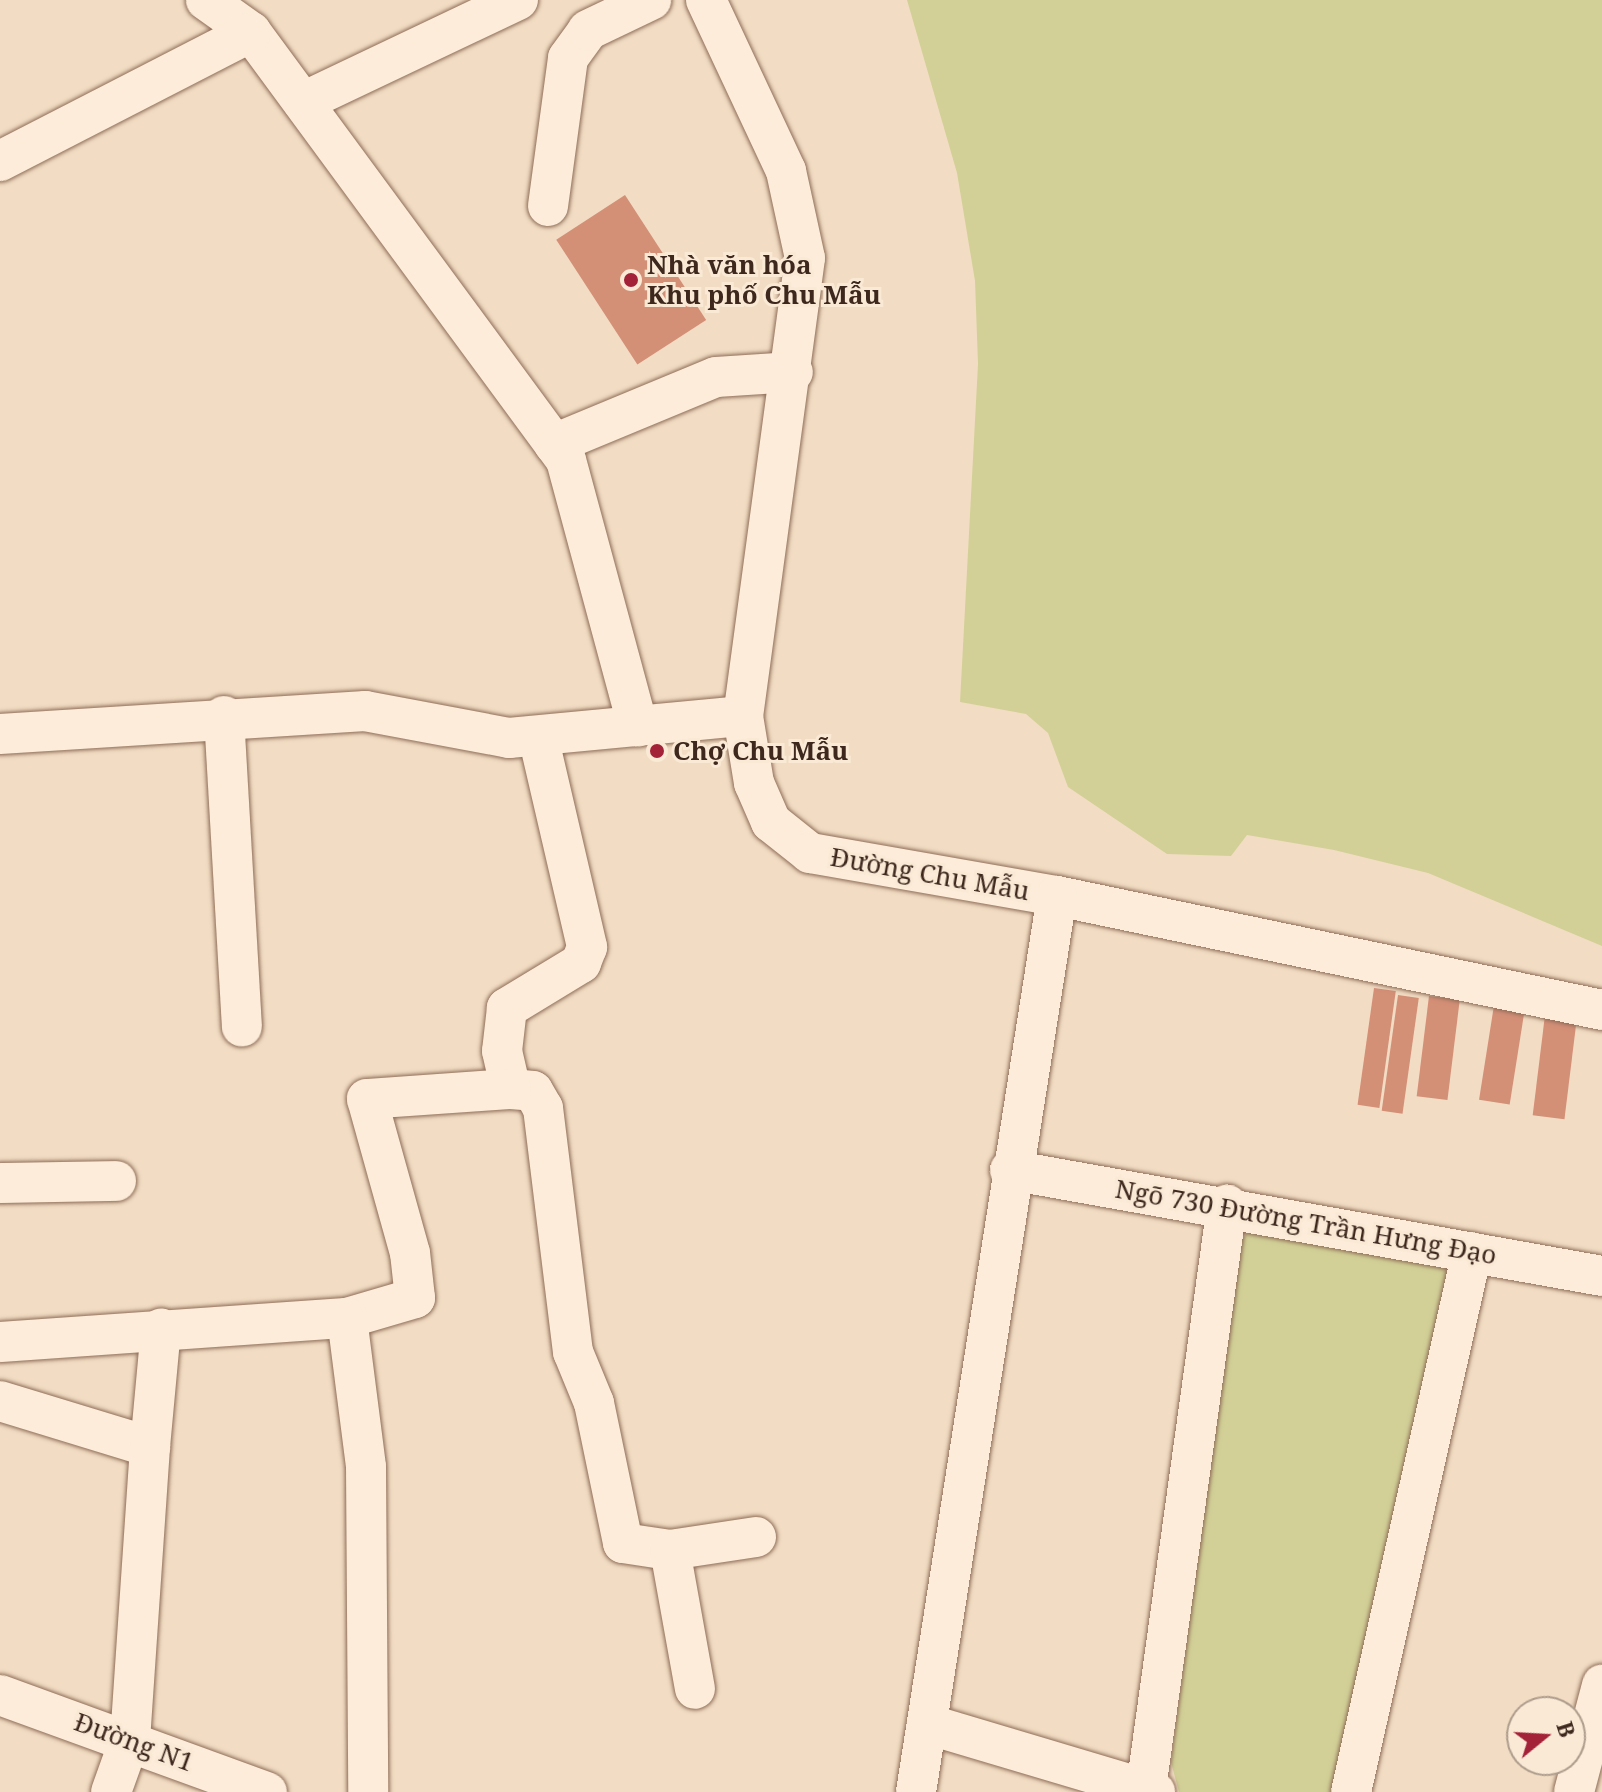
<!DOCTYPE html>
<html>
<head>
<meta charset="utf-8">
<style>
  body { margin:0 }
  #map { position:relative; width:1602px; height:1792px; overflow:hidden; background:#f2ddc4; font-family:"Noto Serif",serif }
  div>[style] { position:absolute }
  .green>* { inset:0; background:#d2d097 }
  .building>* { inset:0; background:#d48f77; transform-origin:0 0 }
  .roads { filter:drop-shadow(0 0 2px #8f6d58) drop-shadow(0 0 2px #8f6d58) }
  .minor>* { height:40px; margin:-20px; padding:0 20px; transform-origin:20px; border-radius:20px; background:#fcecd9 }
  .dots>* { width:22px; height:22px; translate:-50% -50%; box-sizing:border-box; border:4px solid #f9e9d5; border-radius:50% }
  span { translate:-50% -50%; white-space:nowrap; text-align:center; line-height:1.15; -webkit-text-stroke:6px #f9e9d5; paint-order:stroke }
  .poi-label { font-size:26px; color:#3e281e; font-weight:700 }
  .left { translate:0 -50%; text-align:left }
  .street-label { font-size:26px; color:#3e281e }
  .north { position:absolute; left:1506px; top:1696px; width:80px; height:80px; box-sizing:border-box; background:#f9e9d5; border:2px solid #ae9c8c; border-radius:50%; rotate:72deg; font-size:22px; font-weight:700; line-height:32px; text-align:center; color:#3e281e }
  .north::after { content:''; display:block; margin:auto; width:28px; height:36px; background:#a42238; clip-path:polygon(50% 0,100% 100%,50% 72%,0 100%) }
</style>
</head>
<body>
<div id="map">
  <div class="green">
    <div style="clip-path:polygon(907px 0,1602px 0,1602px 946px,1428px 873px,1334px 850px,1247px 835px,1231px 856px,1167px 854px,1068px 787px,1048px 733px,1026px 714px,960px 702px,978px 364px,975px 281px,957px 173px)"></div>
    <div style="clip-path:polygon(1248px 1232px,1445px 1266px,1450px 1280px,1336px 1792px,1179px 1792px,1171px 1762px,1239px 1243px)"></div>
  </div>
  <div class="building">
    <div style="left:625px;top:195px;width:149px;height:82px;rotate:57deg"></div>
    <div style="left:1374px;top:988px;width:22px;height:118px;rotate:8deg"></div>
    <div style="left:1398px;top:995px;width:21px;height:117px;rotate:8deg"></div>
    <div style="left:1429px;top:996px;width:31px;height:101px;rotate:7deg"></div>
    <div style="left:1495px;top:999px;width:31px;height:102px;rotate:9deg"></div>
    <div style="left:1545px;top:1015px;width:32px;height:101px;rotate:7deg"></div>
  </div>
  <div class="roads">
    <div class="minor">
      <div style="left:206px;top:0;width:55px;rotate:35.4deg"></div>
      <div style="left:251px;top:32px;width:531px;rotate:53.65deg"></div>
      <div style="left:566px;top:460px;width:276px;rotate:74.9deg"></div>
      <div style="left:706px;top:0;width:189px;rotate:64.9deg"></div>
      <div style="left:786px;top:171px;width:89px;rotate:77.7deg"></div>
      <div style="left:805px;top:258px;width:462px;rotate:97.7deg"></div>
      <div style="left:743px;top:716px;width:68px;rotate:80.7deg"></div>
      <div style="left:754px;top:783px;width:43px;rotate:66.4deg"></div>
      <div style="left:771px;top:822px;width:50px;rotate:38.5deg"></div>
      <div style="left:810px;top:853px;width:251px;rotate:9.9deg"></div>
      <div style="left:1057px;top:896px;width:557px;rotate:11.81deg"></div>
      <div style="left:303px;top:102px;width:238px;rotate:-25.4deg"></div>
      <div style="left:0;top:161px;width:282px;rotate:-27.2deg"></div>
      <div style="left:548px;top:206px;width:149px;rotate:-82.3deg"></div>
      <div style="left:568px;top:58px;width:34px;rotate:-54deg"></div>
      <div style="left:588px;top:30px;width:70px;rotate:-25.5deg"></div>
      <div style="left:554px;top:444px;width:175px;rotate:-22.5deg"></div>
      <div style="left:716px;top:377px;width:77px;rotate:-3.7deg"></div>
      <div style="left:224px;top:716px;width:311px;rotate:86.7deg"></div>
      <div style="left:0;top:734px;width:366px;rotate:-3.6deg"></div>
      <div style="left:365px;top:711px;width:147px;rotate:10.6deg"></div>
      <div style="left:509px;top:738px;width:235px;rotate:-5.4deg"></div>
      <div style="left:538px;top:736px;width:217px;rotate:76.9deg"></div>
      <div style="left:587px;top:947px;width:17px;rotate:111deg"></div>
      <div style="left:581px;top:963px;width:87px;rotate:148.7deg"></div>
      <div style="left:507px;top:1008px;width:43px;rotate:96.6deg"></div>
      <div style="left:502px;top:1051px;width:39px;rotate:77deg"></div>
      <div style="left:511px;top:1089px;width:22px;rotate:5deg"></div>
      <div style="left:533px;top:1091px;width:20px;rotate:60deg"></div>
      <div style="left:543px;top:1108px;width:246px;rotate:83deg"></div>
      <div style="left:573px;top:1352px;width:55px;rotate:67.6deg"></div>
      <div style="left:594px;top:1403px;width:143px;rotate:78.3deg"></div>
      <div style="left:623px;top:1543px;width:48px;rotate:8.5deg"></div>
      <div style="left:670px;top:1550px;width:141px;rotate:79.8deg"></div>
      <div style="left:1010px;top:1170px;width:601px;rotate:10.15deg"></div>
      <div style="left:0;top:1183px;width:116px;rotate:-1deg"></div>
      <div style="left:347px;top:1318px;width:71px;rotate:-16.4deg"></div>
      <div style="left:415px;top:1298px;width:45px;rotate:-96.3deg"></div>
      <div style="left:410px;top:1253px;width:160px;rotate:-105.6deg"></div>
      <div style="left:367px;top:1099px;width:144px;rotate:-4deg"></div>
      <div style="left:0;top:1342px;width:348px;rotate:-4deg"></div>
      <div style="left:347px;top:1318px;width:150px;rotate:82.7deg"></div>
      <div style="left:366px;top:1467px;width:325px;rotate:89.6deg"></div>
      <div style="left:0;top:1401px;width:157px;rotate:17deg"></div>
      <div style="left:150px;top:1447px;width:293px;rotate:93.9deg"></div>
      <div style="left:130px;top:1739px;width:56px;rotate:109.7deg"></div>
      <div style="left:150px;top:1447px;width:119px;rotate:-84.7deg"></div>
      <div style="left:670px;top:1550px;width:87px;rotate:-8.6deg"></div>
      <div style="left:0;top:1695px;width:284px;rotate:20deg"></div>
      <div style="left:927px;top:1724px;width:238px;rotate:16.6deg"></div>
      <div style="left:1146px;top:1789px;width:590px;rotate:-82.1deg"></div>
      <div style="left:916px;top:1792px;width:907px;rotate:-81.06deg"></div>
      <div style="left:1351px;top:1792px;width:553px;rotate:-77.37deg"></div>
      <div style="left:1574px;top:1792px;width:111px;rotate:-75.3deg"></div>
    </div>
  </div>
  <div class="dots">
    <div style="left:631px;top:280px;background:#a42238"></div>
    <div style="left:657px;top:751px;background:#a42238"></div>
  </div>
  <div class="poi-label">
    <span class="left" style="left:647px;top:280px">Nhà văn hóa<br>Khu phố Chu Mẫu</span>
    <span class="left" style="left:673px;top:751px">Chợ Chu Mẫu</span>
  </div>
  <div class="street-label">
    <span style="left:930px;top:874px;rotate:10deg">Đường Chu Mẫu</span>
    <span style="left:1306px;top:1222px;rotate:10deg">Ngõ 730 Đường Trần Hưng Đạo</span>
    <span style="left:134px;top:1742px;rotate:20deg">Đường N1</span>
  </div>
  <div class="north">B</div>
</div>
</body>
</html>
